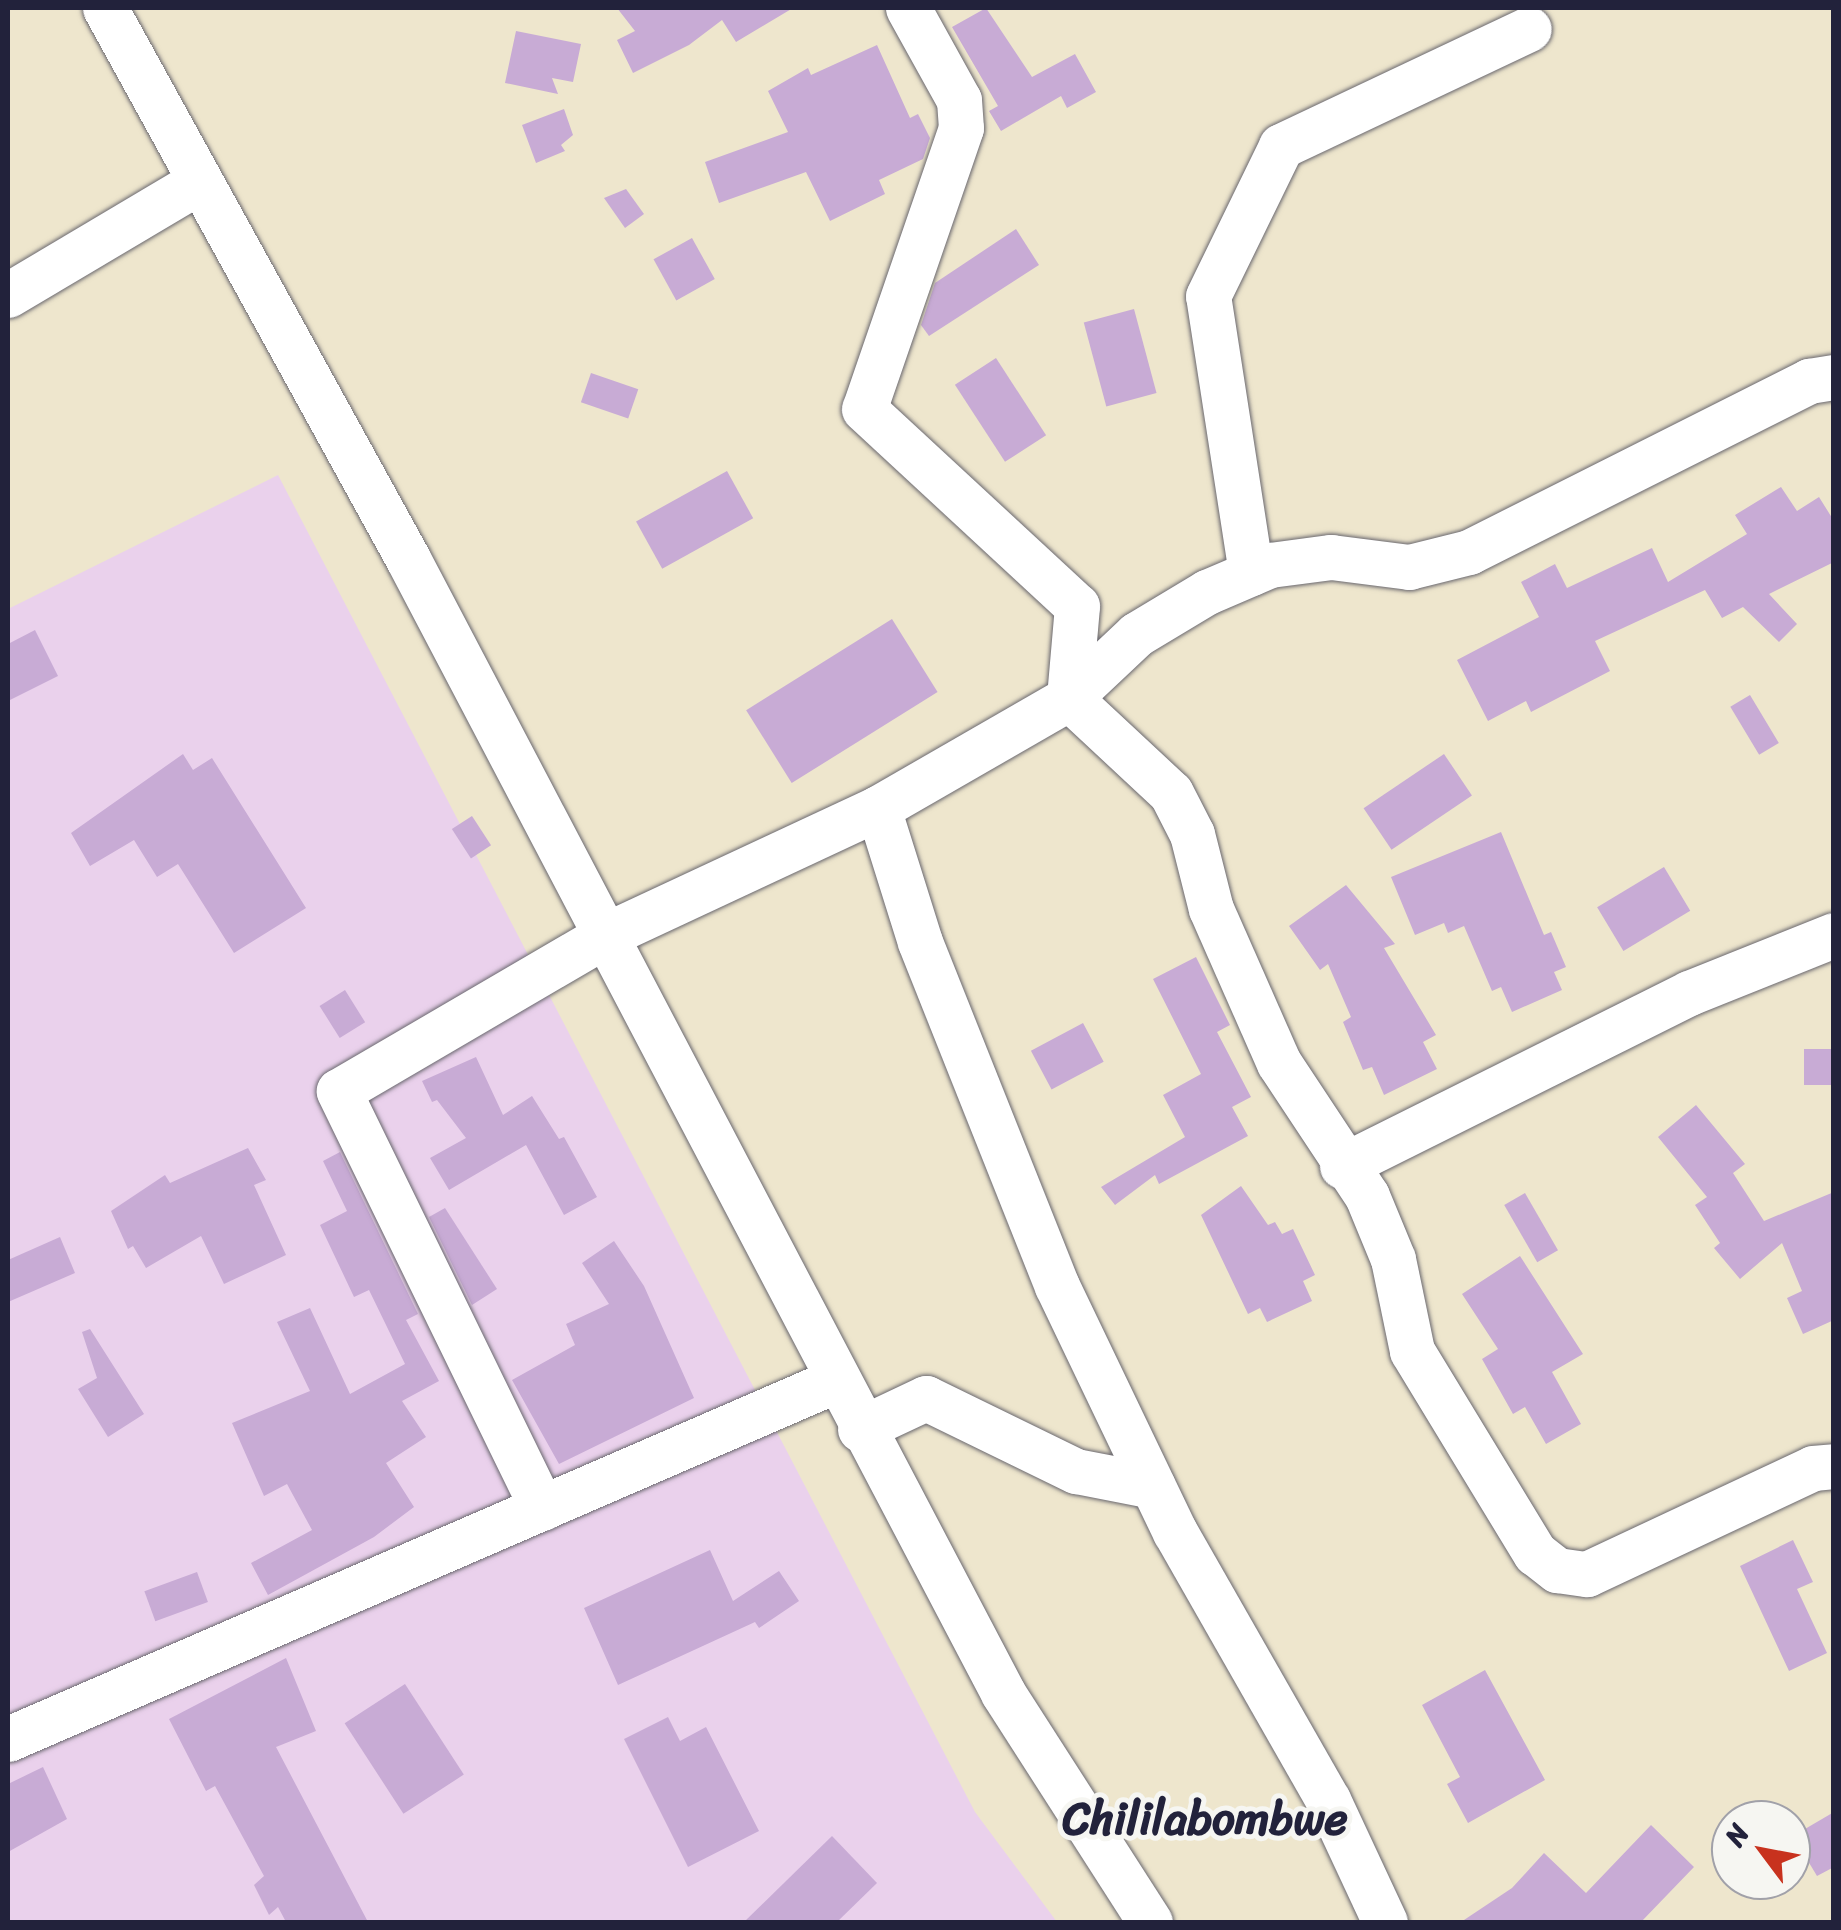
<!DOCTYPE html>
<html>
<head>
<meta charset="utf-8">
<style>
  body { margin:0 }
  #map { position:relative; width:1841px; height:1930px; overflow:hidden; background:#eee6cd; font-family:Sriracha,sans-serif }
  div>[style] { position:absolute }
  .built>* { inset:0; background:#ead1ec }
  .building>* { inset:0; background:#c8abd5; transform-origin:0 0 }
  .roads { filter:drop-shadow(0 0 2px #69676e) drop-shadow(0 0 2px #69676e) }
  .minor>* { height:45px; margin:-22.5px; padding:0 22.5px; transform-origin:22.5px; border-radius:22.5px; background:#fff }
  span { translate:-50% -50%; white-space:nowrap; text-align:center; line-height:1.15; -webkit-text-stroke:10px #f6f6f2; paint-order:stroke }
  .district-label { font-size:45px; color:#22223b; font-weight:700 }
  .frame { position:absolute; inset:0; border:10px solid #22223b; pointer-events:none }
  .north { position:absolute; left:1711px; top:1800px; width:100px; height:100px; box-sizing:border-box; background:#f6f6f2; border:2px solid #a1a1a9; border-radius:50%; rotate:302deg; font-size:28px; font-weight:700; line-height:40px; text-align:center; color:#22223b }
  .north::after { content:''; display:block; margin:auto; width:35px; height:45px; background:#c8321e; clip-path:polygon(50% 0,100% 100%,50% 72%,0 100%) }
</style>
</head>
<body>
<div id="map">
  <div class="built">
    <div style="clip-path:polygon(278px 475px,975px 1812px,1057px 1922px,8px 1922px,8px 609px)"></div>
  </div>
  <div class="building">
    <div style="clip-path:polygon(617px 8px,793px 8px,736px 42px,722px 20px,689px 45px,633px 73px,617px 40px,635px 31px)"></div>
    <div style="clip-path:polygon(986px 8px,1032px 77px,1075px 54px,1096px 92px,1067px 108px,1061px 96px,1001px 131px,989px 111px,998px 106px,952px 27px)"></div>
    <div style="clip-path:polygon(516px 31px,581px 44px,573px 82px,552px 78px,558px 94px,505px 83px)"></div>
    <div style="clip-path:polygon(877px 45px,910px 118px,918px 114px,930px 138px,923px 159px,879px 180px,885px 194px,830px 221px,806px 172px,719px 203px,705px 162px,788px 132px,768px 91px,808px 68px,811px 75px)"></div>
    <div style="clip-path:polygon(564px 109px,573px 135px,561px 145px,565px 151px,536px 163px,522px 125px)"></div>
    <div style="clip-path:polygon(626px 189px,644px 214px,625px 228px,604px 198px)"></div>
    <div style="clip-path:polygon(1016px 229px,1039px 265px,929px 336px,921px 325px,935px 283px)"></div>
    <div style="left:692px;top:238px;width:47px;height:44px;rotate:61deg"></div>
    <div style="left:1134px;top:309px;width:87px;height:52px;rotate:75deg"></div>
    <div style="left:996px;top:358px;width:92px;height:49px;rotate:57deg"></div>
    <div style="left:591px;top:373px;width:50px;height:31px;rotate:19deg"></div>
    <div style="left:727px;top:471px;width:54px;height:104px;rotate:61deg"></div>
    <div style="clip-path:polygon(1781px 487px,1797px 511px,1819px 497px,1834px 521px,1834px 562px,1769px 594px,1797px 624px,1779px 642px,1743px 607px,1722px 618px,1705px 590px,1595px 641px,1610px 671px,1531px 712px,1526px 701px,1488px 721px,1457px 660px,1539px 617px,1521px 582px,1555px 564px,1567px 588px,1652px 548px,1668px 582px,1747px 534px,1735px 515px)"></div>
    <div style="left:892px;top:619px;width:86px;height:172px;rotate:58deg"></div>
    <div style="clip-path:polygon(35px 630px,58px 676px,8px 701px,8px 644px)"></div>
    <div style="left:1750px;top:695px;width:56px;height:23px;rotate:59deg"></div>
    <div style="clip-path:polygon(183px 754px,193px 770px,212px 758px,306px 908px,234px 953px,178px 864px,157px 877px,134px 840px,90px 866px,71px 833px)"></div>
    <div style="left:1444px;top:754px;width:50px;height:97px;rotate:56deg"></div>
    <div style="left:472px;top:816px;width:35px;height:24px;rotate:57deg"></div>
    <div style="clip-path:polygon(1501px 832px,1544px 935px,1551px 932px,1566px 967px,1554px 972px,1562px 990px,1512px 1012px,1501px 987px,1492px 991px,1464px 926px,1448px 933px,1444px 923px,1415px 935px,1391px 877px)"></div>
    <div style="left:1664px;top:867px;width:51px;height:78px;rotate:59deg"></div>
    <div style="clip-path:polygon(1346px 885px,1395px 944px,1384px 948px,1436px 1035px,1423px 1042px,1437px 1069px,1384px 1095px,1372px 1067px,1363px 1070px,1343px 1022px,1351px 1017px,1328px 964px,1320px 970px,1289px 926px)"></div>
    <div style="clip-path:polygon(1196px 957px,1230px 1025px,1217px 1032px,1251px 1097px,1232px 1107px,1248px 1136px,1159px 1184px,1155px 1175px,1115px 1205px,1101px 1187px,1185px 1137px,1163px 1095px,1201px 1074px,1153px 979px)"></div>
    <div style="left:345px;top:990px;width:38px;height:30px;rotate:58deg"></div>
    <div style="left:1083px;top:1023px;width:44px;height:59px;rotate:62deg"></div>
    <div style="left:1834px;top:1049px;width:36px;height:30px;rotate:90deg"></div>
    <div style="clip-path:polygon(476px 1057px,503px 1115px,532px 1096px,559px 1139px,564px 1137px,597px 1197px,564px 1215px,526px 1145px,449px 1190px,430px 1158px,466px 1138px,437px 1100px,432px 1102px,422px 1081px)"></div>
    <div style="clip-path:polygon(1696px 1105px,1745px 1164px,1733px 1173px,1764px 1221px,1834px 1192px,1834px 1320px,1803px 1334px,1787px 1298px,1802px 1291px,1782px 1243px,1740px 1279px,1714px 1248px,1720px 1243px,1695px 1205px,1707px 1197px,1658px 1137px)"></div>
    <div style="clip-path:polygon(248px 1148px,266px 1180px,254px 1185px,286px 1255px,224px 1284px,201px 1236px,146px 1268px,133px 1246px,128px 1249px,111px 1211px,165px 1175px,170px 1183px)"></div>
    <div style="clip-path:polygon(340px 1152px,418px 1314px,406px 1320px,439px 1381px,402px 1401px,426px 1437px,386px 1463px,414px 1507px,374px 1537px,268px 1595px,251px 1563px,312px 1530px,287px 1484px,264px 1496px,232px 1423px,310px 1391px,277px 1322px,310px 1308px,350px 1394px,405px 1364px,369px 1290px,354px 1297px,320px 1225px,347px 1211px,323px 1161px)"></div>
    <div style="clip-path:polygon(1241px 1186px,1268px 1225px,1275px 1222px,1282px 1234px,1293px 1229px,1315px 1275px,1303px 1281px,1312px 1301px,1267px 1322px,1260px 1308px,1248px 1314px,1201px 1215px)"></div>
    <div style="left:1525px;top:1193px;width:66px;height:24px;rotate:60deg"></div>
    <div style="clip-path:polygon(445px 1208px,497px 1289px,472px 1305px,429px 1217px)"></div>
    <div style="clip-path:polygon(60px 1237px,75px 1273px,8px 1302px,8px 1260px)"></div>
    <div style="clip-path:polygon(614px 1241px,644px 1286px,694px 1398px,559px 1464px,512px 1380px,575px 1345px,566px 1324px,609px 1304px,582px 1263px)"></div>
    <div style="clip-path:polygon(1520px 1256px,1583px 1354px,1552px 1372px,1581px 1424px,1546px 1444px,1525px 1407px,1513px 1414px,1482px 1359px,1498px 1349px,1462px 1294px)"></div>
    <div style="clip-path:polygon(90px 1329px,144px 1414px,108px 1437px,78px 1389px,97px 1378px,82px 1332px)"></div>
    <div style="clip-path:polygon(1793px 1540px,1813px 1582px,1797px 1589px,1827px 1653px,1789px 1671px,1740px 1566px)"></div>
    <div style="clip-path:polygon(710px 1550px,733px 1601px,779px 1571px,799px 1601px,759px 1628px,755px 1622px,618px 1685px,584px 1608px)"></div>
    <div style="left:197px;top:1572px;width:32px;height:56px;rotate:70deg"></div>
    <div style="clip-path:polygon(286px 1658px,316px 1731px,276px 1747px,368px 1922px,286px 1922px,278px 1907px,269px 1915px,254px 1885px,264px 1876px,215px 1786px,206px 1791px,169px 1719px)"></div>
    <div style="clip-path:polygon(1485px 1670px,1545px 1780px,1468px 1823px,1447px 1784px,1460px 1777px,1422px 1705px)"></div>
    <div style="left:405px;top:1684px;width:108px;height:72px;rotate:57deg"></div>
    <div style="clip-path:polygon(668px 1717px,680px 1741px,706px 1727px,759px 1831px,688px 1867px,624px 1739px)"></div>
    <div style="clip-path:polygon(43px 1767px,67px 1819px,8px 1852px,8px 1784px)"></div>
    <div style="clip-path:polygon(1834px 1812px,1834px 1867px,1817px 1876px,1793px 1836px)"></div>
    <div style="clip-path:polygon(1651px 1825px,1694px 1867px,1641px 1922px,1461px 1922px,1512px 1888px,1544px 1853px,1586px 1893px)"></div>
    <div style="clip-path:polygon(832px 1836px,877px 1883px,837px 1922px,744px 1922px)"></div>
  </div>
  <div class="roads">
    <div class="minor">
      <div style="left:105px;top:8px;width:629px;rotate:61.19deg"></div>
      <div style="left:408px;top:559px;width:1281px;rotate:62.31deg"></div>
      <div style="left:1003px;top:1693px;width:272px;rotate:57.3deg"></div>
      <div style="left:908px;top:8px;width:105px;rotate:61deg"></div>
      <div style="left:959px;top:100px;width:28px;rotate:86deg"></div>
      <div style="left:961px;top:128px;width:297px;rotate:109deg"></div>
      <div style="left:864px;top:409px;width:290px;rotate:42.8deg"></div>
      <div style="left:1077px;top:606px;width:92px;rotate:95deg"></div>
      <div style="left:8px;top:295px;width:223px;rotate:-30.7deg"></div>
      <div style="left:1251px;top:573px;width:280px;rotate:-98.8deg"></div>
      <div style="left:1208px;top:296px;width:167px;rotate:-64deg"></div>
      <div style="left:1281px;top:146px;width:274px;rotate:-25.3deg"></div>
      <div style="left:1069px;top:698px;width:139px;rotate:43deg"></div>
      <div style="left:1171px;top:793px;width:46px;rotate:62.9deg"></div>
      <div style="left:1192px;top:834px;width:77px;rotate:75.8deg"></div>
      <div style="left:1211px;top:909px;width:168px;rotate:66.2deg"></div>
      <div style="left:1279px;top:1063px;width:159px;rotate:56.5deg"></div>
      <div style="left:1367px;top:1196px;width:68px;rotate:67.6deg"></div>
      <div style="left:1393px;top:1259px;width:94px;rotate:78.3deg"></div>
      <div style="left:1412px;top:1351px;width:237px;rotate:58.7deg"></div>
      <div style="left:1535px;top:1553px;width:28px;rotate:38deg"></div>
      <div style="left:1557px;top:1570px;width:30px;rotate:8deg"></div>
      <div style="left:1587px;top:1574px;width:250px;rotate:-25.1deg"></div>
      <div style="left:1813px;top:1468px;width:21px;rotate:-5deg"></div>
      <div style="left:878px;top:808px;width:140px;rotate:72.6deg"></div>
      <div style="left:920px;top:942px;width:370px;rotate:68.3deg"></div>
      <div style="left:1057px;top:1286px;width:273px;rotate:64.4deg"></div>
      <div style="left:1175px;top:1532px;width:309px;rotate:60.3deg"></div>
      <div style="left:1328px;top:1800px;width:135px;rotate:65deg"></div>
      <div style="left:1342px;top:1166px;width:388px;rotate:-26.5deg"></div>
      <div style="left:1689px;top:993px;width:156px;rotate:-21.8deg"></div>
      <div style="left:860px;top:1429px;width:73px;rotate:-25.2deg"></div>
      <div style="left:926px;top:1398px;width:167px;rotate:26deg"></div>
      <div style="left:1076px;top:1471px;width:78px;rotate:11deg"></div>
      <div style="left:542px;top:1508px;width:464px;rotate:-116deg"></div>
      <div style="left:339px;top:1091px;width:309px;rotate:-30.3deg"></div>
      <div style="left:606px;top:935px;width:300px;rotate:-25deg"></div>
      <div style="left:878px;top:808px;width:220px;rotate:-29.9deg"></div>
      <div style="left:1069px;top:698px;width:93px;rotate:-43.3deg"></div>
      <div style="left:1137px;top:634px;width:82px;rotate:-31deg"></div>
      <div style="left:1207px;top:592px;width:69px;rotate:-23.2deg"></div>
      <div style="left:1270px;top:565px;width:62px;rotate:-7.5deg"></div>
      <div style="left:1331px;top:557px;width:79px;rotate:7.3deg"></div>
      <div style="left:1409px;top:567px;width:62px;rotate:-14deg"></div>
      <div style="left:1469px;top:552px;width:381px;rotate:-26.7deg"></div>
      <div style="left:1809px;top:381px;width:25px;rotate:-9deg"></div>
      <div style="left:8px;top:1739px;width:900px;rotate:-23.43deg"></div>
    </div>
  </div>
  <div class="district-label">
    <span style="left:1205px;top:1820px">Chililabombwe</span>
  </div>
  <div class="frame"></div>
  <div class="north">N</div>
</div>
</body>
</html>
